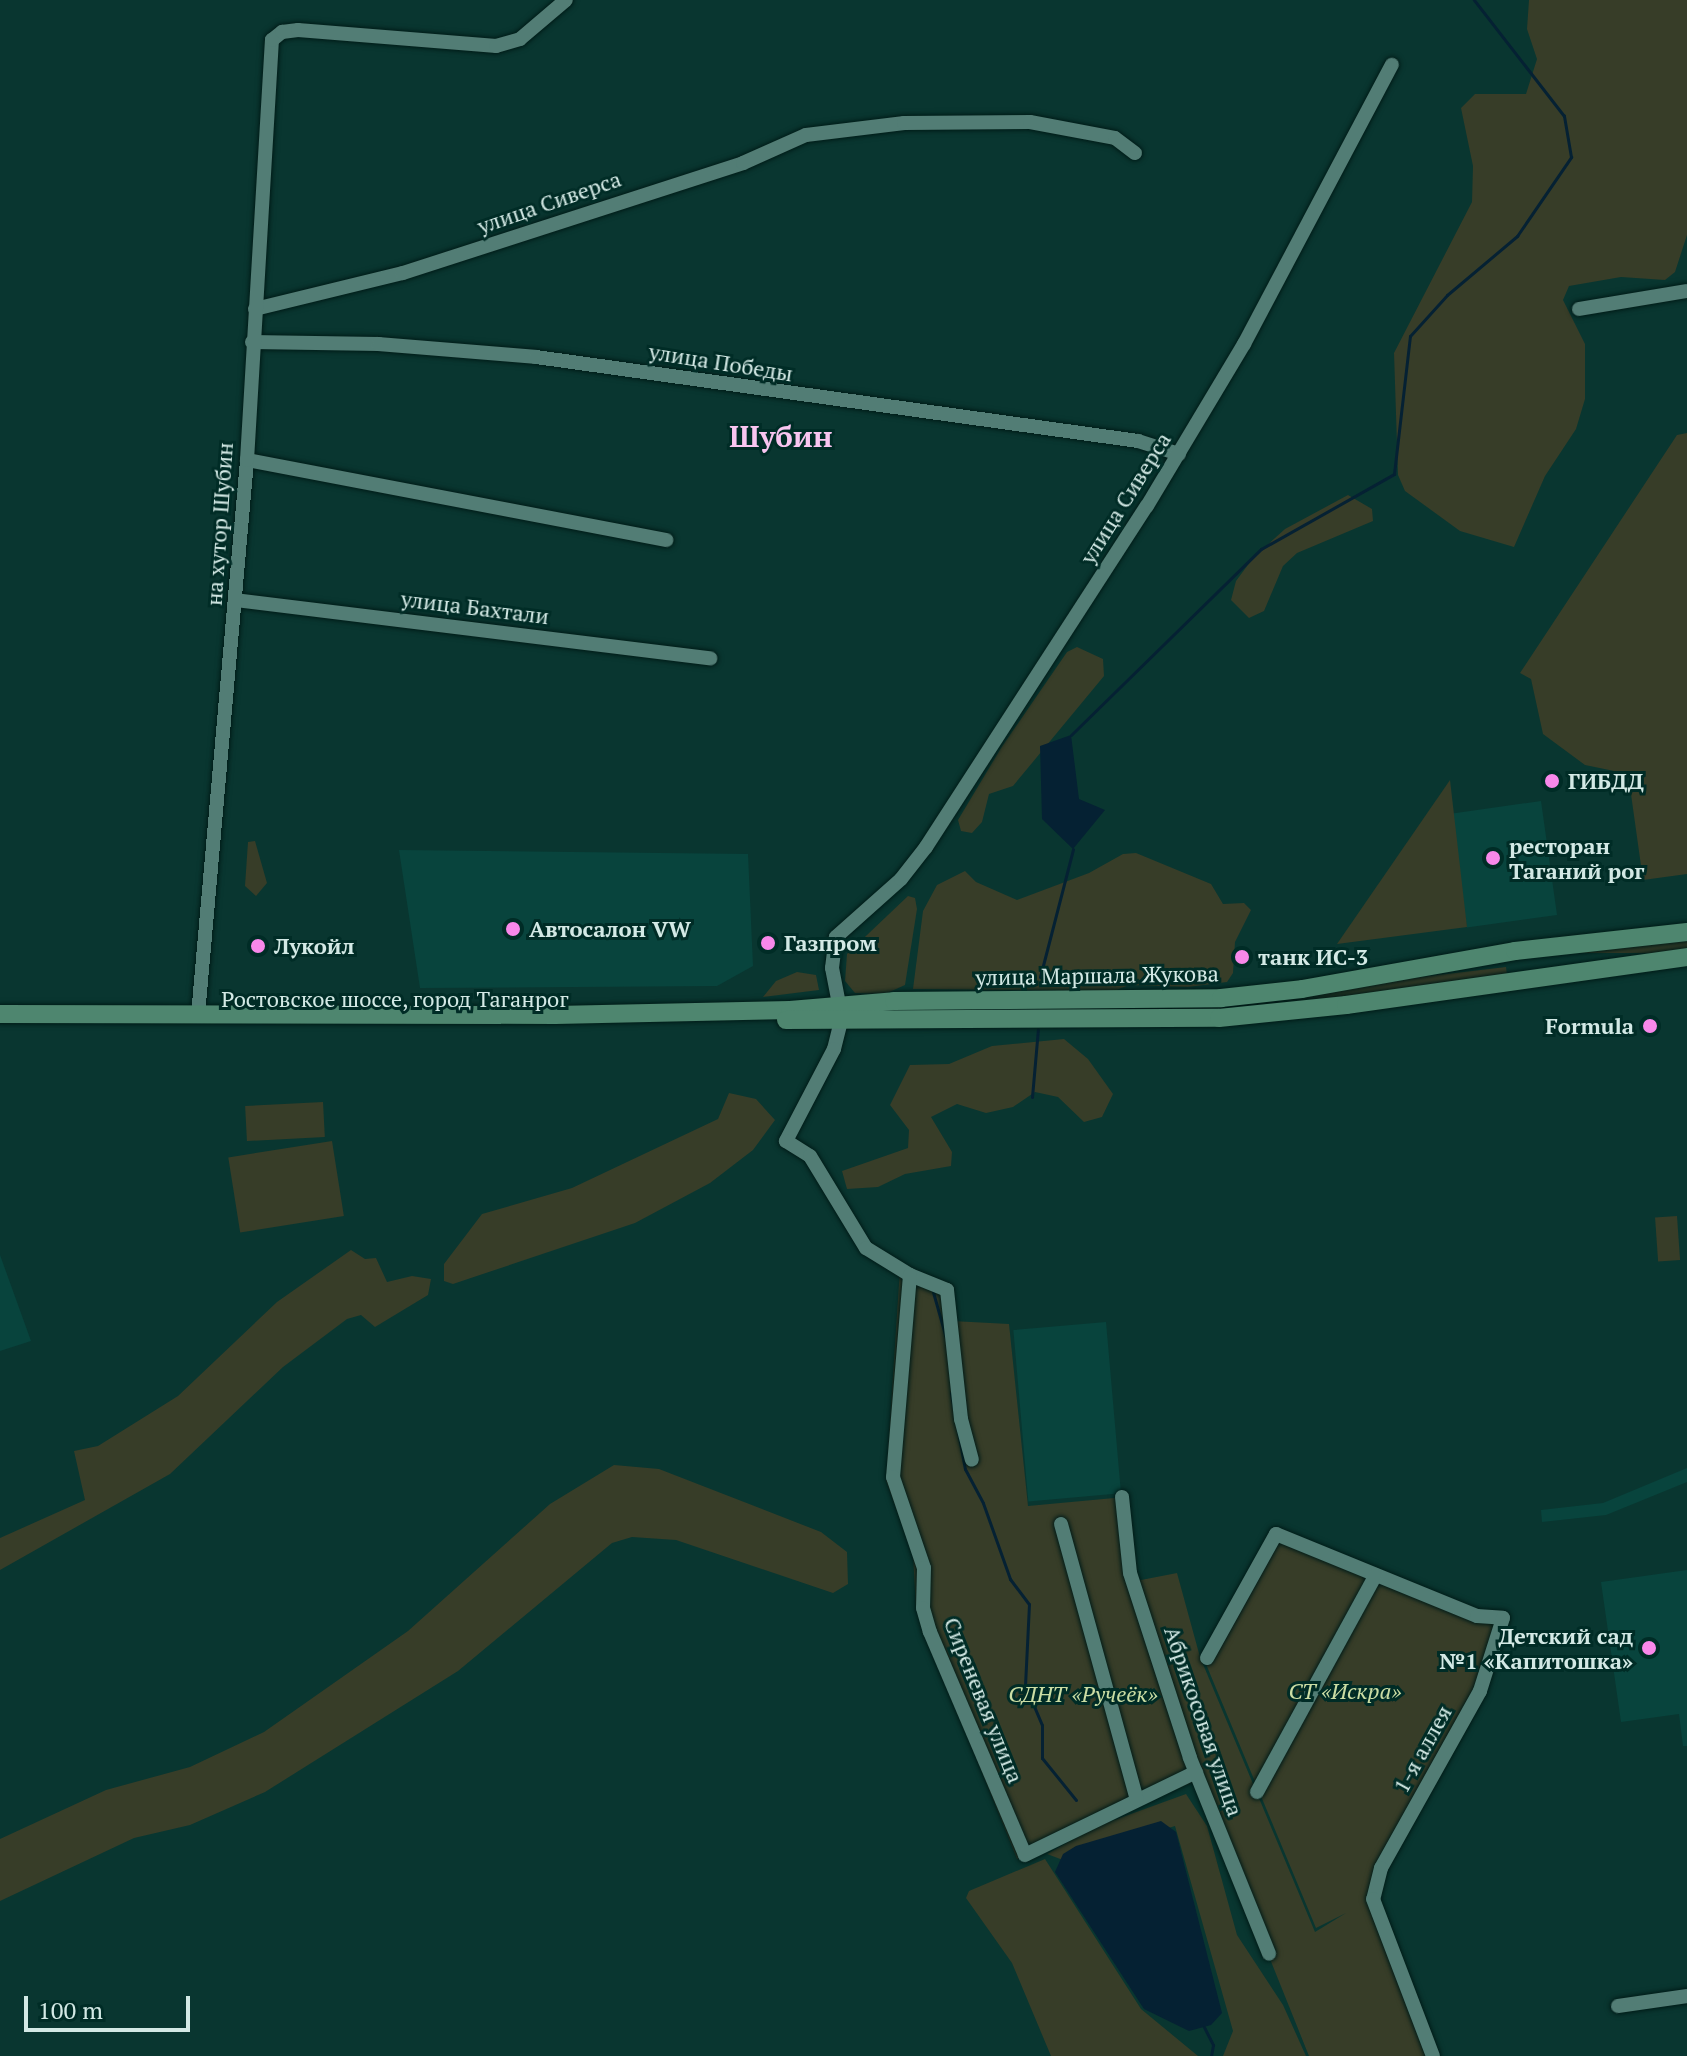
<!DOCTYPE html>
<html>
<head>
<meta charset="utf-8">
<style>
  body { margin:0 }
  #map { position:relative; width:1687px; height:2056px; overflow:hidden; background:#093630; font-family:"PT Serif",serif }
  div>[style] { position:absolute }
  .built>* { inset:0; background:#08443d; transform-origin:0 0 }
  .green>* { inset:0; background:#373d28; transform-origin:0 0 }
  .water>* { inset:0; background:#052133 }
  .stream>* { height:3px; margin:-1.5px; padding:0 1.5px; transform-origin:1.5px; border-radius:1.5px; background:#052133 }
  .roads { filter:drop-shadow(0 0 2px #001c18) drop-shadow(0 0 2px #001c18) }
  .street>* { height:14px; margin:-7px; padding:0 7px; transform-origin:7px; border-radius:7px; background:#527d75 }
  .secondary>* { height:18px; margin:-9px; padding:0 9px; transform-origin:9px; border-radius:9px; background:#4e866f }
  .dots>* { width:22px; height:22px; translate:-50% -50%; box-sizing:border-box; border:4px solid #002c26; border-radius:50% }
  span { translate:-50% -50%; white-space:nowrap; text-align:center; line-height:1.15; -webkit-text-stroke:6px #002c26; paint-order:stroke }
  .street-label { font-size:22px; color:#d3e9e5 }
  .poi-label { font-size:22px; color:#d3e9e5; font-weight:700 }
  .left { translate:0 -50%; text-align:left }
  .right { translate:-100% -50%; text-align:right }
  .park-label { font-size:22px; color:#cbdda4; font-style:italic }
  .district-label { font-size:30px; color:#f8c5f0; font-weight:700 }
  .scale { position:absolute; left:24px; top:1996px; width:166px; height:36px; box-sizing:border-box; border:4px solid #d3e9e5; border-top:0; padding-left:10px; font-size:24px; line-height:28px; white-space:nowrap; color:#d3e9e5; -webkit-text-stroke:6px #002c26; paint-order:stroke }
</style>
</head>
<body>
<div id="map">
  <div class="built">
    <div style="left:1541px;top:801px;width:115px;height:91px;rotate:82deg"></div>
    <div style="clip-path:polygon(399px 850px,748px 854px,753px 966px,717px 986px,420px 988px)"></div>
    <div style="clip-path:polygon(0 1255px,31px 1341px,0 1351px)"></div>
    <div style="left:1106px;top:1322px;width:172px;height:93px;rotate:85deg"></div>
    <div style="clip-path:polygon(1687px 1468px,1687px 1482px,1606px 1515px,1542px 1522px,1541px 1510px,1603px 1503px)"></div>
    <div style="clip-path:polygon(1687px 1570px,1687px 1746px,1683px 1746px,1679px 1714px,1621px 1722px,1601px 1582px)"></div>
  </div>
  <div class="green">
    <div style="clip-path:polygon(1529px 0,1687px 0,1687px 235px,1675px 272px,1665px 280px,1621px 277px,1569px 286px,1563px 300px,1585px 344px,1585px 399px,1576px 429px,1545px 476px,1514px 547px,1460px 531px,1405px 491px,1398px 475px,1394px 353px,1472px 202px,1473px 166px,1461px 108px,1475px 94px,1526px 94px,1537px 59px,1527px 29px)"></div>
    <div style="clip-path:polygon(1687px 433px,1687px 874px,1643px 880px,1630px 787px,1641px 783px,1619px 772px,1585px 765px,1543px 734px,1531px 679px,1520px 673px,1677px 435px)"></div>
    <div style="clip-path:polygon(1348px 495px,1372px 509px,1373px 521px,1297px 553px,1283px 566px,1264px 611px,1249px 618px,1231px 600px,1236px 581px,1253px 558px,1285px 529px)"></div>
    <div style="clip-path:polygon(1077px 647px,1103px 659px,1104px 676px,1013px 786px,989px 794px,982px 822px,972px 833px,961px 831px,958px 820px,1001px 748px,1067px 652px)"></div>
    <div style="clip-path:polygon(1450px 780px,1467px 927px,1337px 944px)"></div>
    <div style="clip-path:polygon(255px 841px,267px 883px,256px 896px,245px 886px,248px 842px)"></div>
    <div style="clip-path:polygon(1136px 853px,1211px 884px,1223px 904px,1244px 903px,1251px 910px,1235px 942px,1233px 973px,1227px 982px,1188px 987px,1129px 985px,1114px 991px,913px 989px,923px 911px,937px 885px,965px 871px,976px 882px,1017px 900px,1089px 873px,1123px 854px)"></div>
    <div style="clip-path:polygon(908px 896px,915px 898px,917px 909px,905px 985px,885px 994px,855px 993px,845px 981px,847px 954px)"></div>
    <div style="left:1687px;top:941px;width:12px;height:146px;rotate:90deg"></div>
    <div style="clip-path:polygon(1506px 967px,1507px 975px,1286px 1004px,864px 1011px,1285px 993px)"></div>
    <div style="clip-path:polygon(797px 972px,816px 975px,819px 990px,763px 997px,776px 981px)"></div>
    <div style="clip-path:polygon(1064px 1039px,1088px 1059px,1113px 1094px,1102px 1117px,1084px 1122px,1058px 1097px,1035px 1092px,1013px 1107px,986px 1113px,957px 1104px,931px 1117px,952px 1152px,951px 1166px,905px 1174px,878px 1187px,847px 1189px,842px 1171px,908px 1148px,909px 1130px,890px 1105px,910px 1065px,949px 1064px,992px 1046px)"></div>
    <div style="clip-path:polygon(729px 1093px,756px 1099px,775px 1120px,753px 1150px,710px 1183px,635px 1223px,453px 1284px,444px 1281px,444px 1264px,482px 1214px,572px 1188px,718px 1119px)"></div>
    <div style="left:323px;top:1102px;width:35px;height:78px;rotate:87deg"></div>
    <div style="left:332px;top:1141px;width:76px;height:105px;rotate:81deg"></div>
    <div style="left:1677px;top:1216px;width:44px;height:22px;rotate:86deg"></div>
    <div style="clip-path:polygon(351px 1250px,365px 1259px,376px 1258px,387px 1282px,412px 1276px,431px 1279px,428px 1295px,375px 1327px,361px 1315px,347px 1319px,283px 1367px,170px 1474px,0 1570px,0 1538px,85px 1500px,74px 1451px,98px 1446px,178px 1396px,277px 1302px)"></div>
    <div style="clip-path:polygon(900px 1269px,943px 1286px,952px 1321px,1009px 1324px,1028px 1506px,1125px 1497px,1136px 1581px,1177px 1573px,1200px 1657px,1315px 1932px,1346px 1913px,1316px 1928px,1203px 1657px,1270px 1534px,1501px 1619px,1482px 1685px,1373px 1899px,1433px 2056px,1309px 2056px,1198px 1780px,1017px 1859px,916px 1609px,913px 1555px,886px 1481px)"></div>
    <div style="clip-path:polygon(614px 1465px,659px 1469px,821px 1532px,847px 1552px,848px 1584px,833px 1593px,676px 1540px,632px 1537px,612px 1543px,458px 1671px,265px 1792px,190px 1825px,134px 1838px,0 1901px,0 1839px,106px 1790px,190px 1767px,264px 1732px,408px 1631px,550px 1504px)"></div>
    <div style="clip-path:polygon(1186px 1794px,1207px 1826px,1237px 1935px,1283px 2005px,1306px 2056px,1223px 2056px,1233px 2031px,1175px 1826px,1063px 1860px,1047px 1854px,1095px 1827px)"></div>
    <div style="clip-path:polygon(1045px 1859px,1141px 2009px,1198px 2056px,1051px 2056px,1012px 1963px,966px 1898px,969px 1891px)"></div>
  </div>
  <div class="water">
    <div style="clip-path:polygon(1071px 735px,1079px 799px,1105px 810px,1073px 849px,1042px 819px,1040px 746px)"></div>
    <div style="clip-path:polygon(1161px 1821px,1176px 1832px,1222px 2013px,1211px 2025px,1189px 2031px,1144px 2009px,1055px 1872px,1063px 1854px,1076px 1846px)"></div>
  </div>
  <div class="stream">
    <div style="left:1071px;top:735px;width:266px;rotate:-44.4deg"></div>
    <div style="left:1261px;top:549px;width:153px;rotate:-29.4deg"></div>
    <div style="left:1394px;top:474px;width:139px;rotate:-83.4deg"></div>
    <div style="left:1410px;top:336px;width:55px;rotate:-47.9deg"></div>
    <div style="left:1447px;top:295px;width:92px;rotate:-40.1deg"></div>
    <div style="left:1517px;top:236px;width:96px;rotate:-55.6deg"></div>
    <div style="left:1571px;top:157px;width:42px;rotate:-99.7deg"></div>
    <div style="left:1564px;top:116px;width:147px;rotate:-127.8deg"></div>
    <div style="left:1040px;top:977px;width:132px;rotate:-75.5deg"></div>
    <div style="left:1032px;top:1097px;width:68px;rotate:-85deg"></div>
    <div style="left:933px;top:1292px;width:48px;rotate:74.2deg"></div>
    <div style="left:951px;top:1393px;width:77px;rotate:79.6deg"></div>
    <div style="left:965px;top:1469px;width:38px;rotate:62deg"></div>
    <div style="left:983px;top:1503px;width:81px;rotate:70.4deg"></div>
    <div style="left:1010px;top:1579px;width:31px;rotate:53deg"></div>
    <div style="left:1029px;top:1604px;width:81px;rotate:92.8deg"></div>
    <div style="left:1025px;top:1685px;width:43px;rotate:67deg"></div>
    <div style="left:1042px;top:1725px;width:33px;rotate:90deg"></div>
    <div style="left:1042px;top:1758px;width:54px;rotate:51deg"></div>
    <div style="left:1204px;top:2027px;width:20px;rotate:63deg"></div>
    <div style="left:1213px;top:2045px;width:11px;rotate:100deg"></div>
  </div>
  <div class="roads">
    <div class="street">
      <div style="left:255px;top:309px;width:152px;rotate:-13.7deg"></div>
      <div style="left:403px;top:273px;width:357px;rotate:-17.9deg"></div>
      <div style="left:743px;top:163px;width:69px;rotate:-24deg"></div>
      <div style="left:806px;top:135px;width:99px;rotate:-7deg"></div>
      <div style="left:904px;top:123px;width:126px;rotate:-0.5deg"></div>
      <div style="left:1030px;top:122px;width:86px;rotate:10.7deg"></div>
      <div style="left:1115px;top:138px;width:25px;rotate:37deg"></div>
      <div style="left:1579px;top:309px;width:109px;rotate:-9.5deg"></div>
      <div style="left:252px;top:342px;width:127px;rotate:0.9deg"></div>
      <div style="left:379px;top:344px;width:158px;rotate:4.7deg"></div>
      <div style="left:536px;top:357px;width:608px;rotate:7.94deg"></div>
      <div style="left:1138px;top:441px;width:43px;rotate:17.6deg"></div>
      <div style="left:247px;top:460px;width:427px;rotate:10.8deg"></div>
      <div style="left:235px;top:600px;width:479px;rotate:7deg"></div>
      <div style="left:839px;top:1004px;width:37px;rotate:-101deg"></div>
      <div style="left:832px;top:968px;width:31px;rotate:-83deg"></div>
      <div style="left:836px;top:937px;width:87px;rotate:-41.7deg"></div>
      <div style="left:901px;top:879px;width:41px;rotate:-52deg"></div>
      <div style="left:926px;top:847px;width:406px;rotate:-57.1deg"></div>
      <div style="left:1147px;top:506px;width:189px;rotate:-59.1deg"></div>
      <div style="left:1244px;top:344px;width:316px;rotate:-62.1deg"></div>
      <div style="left:198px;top:1015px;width:557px;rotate:-84.95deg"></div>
      <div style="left:247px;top:460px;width:421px;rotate:-86.6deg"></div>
      <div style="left:272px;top:40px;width:13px;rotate:-39deg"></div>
      <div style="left:282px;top:32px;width:16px;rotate:-7deg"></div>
      <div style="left:298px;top:30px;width:199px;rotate:4.6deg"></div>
      <div style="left:496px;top:46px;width:25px;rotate:-16deg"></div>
      <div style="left:520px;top:39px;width:60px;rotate:-40.3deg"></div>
      <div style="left:841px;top:1021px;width:29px;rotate:104deg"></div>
      <div style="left:834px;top:1049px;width:104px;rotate:117.6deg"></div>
      <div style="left:786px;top:1141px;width:28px;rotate:32deg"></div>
      <div style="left:810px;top:1156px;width:108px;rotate:58.7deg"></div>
      <div style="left:866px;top:1248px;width:52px;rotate:31.5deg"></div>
      <div style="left:910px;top:1275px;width:40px;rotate:22deg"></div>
      <div style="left:947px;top:1290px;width:130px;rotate:83.8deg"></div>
      <div style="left:961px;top:1419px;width:42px;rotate:75deg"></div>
      <div style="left:910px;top:1275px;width:203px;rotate:94.8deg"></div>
      <div style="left:893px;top:1477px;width:96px;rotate:71.2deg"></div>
      <div style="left:924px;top:1568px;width:40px;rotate:91.4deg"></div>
      <div style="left:923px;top:1608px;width:25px;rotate:74deg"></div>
      <div style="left:930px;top:1632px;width:242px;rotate:66.9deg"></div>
      <div style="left:1025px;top:1855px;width:190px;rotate:-25.9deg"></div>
      <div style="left:1122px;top:1497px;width:76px;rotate:84deg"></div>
      <div style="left:1130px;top:1573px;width:194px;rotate:72deg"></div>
      <div style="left:1190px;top:1758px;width:211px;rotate:68deg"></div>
      <div style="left:1061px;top:1524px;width:285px;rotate:74.6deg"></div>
      <div style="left:1207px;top:1658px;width:142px;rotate:-60.9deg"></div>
      <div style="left:1276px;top:1534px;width:217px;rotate:22.2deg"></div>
      <div style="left:1477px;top:1616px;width:26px;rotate:4deg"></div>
      <div style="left:1503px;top:1618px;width:77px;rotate:107.5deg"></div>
      <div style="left:1480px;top:1691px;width:203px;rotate:119.2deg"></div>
      <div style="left:1381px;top:1868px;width:32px;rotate:104deg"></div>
      <div style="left:1373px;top:1899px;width:168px;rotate:69.1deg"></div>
      <div style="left:1257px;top:1792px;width:247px;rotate:-61.3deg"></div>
      <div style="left:1618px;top:2006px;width:70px;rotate:-8.2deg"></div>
    </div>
    <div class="secondary">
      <div style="left:0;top:1014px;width:555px;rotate:0.1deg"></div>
      <div style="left:555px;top:1015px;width:235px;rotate:-1.2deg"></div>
      <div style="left:790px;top:1010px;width:104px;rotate:-4.9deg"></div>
      <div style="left:894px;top:1001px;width:327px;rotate:-0.5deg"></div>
      <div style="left:1221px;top:998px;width:81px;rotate:-6.3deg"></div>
      <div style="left:1302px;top:989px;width:216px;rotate:-10.1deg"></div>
      <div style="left:1515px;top:951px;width:173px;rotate:-6.3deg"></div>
      <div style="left:786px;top:1020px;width:433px;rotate:-0.3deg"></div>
      <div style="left:1219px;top:1018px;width:128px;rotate:-5.8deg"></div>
      <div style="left:1346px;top:1005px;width:344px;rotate:-8deg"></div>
    </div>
  </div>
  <div class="dots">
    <div style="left:1552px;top:781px;background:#f888ea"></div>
    <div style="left:1493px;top:858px;background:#f888ea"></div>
    <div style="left:513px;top:929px;background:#f888ea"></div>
    <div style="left:768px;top:943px;background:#f888ea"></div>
    <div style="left:258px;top:946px;background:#f888ea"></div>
    <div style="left:1242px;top:957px;background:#f888ea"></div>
    <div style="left:1650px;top:1026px;background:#f888ea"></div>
    <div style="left:1649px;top:1648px;background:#f888ea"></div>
  </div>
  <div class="street-label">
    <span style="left:549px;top:202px;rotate:-19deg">улица Сиверса</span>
    <span style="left:721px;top:362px;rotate:9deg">улица Победы</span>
    <span style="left:1125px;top:498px;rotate:-58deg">улица Сиверса</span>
    <span style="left:219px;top:524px;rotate:-86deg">на хутор Шубин</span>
    <span style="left:475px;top:607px;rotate:7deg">улица Бахтали</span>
    <span style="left:1097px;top:975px;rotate:-1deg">улица Маршала Жукова</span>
    <span style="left:395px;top:999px">Ростовское шоссе, город Таганрог</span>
    <span style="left:984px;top:1700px;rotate:68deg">Сиреневая улица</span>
    <span style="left:1204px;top:1721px;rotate:71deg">Абрикосовая улица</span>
    <span style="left:1422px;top:1749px;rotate:-61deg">1-я аллея</span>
  </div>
  <div class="poi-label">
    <span class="left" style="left:1568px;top:781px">ГИБДД</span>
    <span class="left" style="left:1509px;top:858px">ресторан<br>Таганий рог</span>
    <span class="left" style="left:529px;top:929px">Автосалон VW</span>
    <span class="left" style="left:784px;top:943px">Газпром</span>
    <span class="left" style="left:274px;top:946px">Лукойл</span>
    <span class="left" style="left:1258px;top:957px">танк ИС-3</span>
    <span class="right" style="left:1634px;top:1026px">Formula</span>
    <span class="right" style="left:1633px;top:1648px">Детский сад<br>№1 «Капитошка»</span>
  </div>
  <div class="park-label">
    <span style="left:1345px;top:1691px">СТ «Искра»</span>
    <span style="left:1083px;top:1694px">СДНТ «Ручеёк»</span>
  </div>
  <div class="district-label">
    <span style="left:781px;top:436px">Шубин</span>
  </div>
  <div class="scale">100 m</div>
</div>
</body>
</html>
